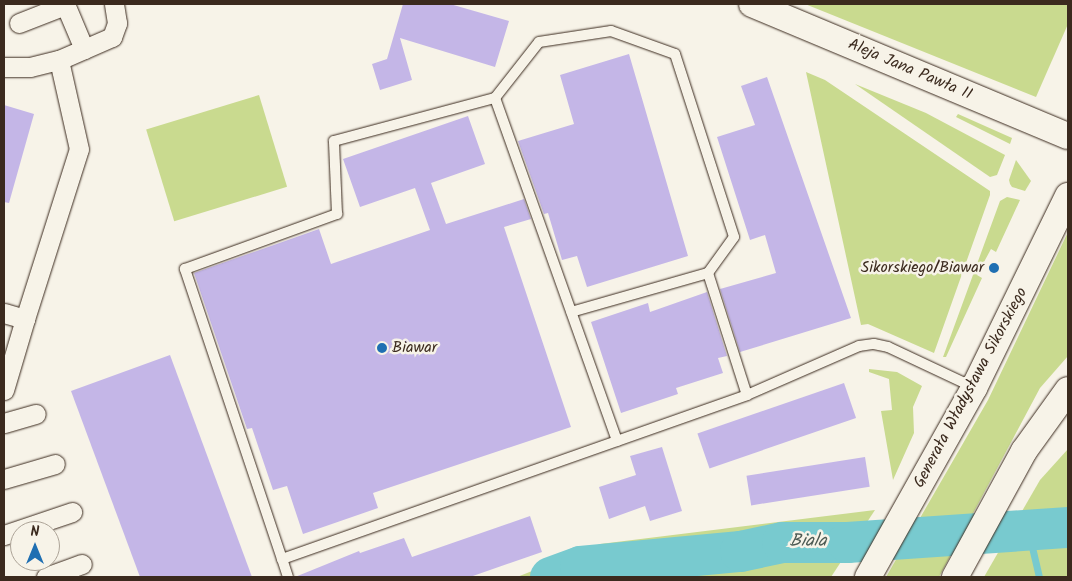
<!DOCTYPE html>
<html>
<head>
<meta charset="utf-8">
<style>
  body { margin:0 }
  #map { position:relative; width:1072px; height:581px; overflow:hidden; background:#f7f3e8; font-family:Kalam,sans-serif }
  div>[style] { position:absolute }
  .green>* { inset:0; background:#c9da8f; transform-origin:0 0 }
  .stream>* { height:7px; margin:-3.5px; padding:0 3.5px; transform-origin:3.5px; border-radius:3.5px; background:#78cacf }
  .river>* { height:41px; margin:-20.5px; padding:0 20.5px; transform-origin:20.5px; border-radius:20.5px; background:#78cacf }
  .building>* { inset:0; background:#c4b6e7; transform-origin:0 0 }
  .roads { filter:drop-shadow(0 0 1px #3b2a1e) drop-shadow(0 0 1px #3b2a1e) }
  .service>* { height:10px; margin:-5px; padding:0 5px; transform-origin:5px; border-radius:5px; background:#f7f3e8 }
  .minor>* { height:19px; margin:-9.5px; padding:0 9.5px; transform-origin:9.5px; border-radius:9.5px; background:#f7f3e8 }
  .secondary>* { height:26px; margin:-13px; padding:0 13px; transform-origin:13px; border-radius:13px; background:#f7f3e8 }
  .dots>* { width:14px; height:14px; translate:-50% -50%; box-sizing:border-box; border:2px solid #f7f3e8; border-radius:50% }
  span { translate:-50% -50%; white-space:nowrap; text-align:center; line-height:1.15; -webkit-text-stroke:5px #f7f3e8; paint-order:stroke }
  .street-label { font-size:16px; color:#3b2a1e }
  .poi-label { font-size:16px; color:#3b2a1e }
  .right { translate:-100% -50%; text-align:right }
  .left { translate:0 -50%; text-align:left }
  .water-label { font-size:18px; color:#4d5a53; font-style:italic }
  .frame { position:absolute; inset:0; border:5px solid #3b2a1e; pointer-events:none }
  .north { position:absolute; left:10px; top:521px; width:50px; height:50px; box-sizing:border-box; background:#f7f3e8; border:1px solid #aca397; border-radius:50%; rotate:0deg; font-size:14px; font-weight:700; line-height:20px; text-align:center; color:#3b2a1e }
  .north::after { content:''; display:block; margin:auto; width:18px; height:22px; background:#1f6fb2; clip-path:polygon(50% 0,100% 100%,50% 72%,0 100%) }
</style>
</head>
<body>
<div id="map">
  <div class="green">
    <div style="clip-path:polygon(805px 4px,1068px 4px,1068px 24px,1036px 97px)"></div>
    <div style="clip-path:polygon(806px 72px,825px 80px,990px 191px,990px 195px,934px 353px,868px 324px,861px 325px)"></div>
    <div style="clip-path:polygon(855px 84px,926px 113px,1005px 155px,997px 175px,990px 177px)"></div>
    <div style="left:259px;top:95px;width:96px;height:118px;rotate:73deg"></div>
    <div style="clip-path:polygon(958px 114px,1012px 138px,1010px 144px,956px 117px)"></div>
    <div style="clip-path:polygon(1016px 160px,1031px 181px,1025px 191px,1012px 187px,1010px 184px,1009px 180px)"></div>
    <div style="clip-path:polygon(1007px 197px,1020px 200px,996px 252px,991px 249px,977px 275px,982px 278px,946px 357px,943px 357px,1000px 201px)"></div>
    <div style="clip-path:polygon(1068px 232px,1068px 356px,1040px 388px,939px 577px,886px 577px,988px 400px)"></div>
    <div style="clip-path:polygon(869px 369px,897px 372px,922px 386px,913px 407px,914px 433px,893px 480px,881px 411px,892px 410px,889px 379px,869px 372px)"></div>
    <div style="clip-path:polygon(1068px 449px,1068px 577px,984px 577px,1040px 480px)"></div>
    <div style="clip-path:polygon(875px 510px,831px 577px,517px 577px,600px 544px)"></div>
  </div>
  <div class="stream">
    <div style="left:1028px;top:530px;width:48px;rotate:76.8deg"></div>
  </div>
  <div class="river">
    <div style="left:550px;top:577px;width:32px;rotate:-20deg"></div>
    <div style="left:580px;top:566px;width:161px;rotate:-5.4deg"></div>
    <div style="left:740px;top:551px;width:43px;rotate:-12.1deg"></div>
    <div style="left:782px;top:542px;width:65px"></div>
    <div style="left:847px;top:542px;width:222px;rotate:-3.9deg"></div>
  </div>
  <div class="building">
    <div style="clip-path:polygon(403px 4px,450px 4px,509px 21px,495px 67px,400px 38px,412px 80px,380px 90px,372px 64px,387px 59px)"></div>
    <div style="clip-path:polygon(629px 54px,688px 256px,587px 287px,577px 256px,562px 260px,548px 213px,544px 214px,518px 141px,574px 124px,560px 75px)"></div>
    <div style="clip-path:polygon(767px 77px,851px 318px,740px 352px,720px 289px,776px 273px,765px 235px,750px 240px,717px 137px,755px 125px,741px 86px)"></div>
    <div style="clip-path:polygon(4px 105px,34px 114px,9px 203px,4px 202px)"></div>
    <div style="clip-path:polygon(468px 116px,485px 164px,431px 183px,446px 224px,524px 199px,531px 219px,504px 227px,571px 427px,373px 493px,378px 508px,303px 534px,287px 486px,273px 490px,252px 428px,247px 429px,194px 273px,319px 229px,331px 264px,430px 230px,415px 188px,360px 207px,343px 159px)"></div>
    <div style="clip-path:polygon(707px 292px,727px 356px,718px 358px,723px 373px,676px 388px,678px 394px,621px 413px,591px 322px,648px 303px,650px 312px)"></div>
    <div style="clip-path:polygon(170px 355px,252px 577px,140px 577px,71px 391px)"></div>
    <div style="left:844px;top:383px;width:37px;height:155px;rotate:71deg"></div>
    <div style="clip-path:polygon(662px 447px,682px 511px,650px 521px,645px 506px,609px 519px,599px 487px,636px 475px,630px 456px)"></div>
    <div style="left:865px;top:457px;width:30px;height:120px;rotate:81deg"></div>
    <div style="clip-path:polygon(530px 516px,542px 552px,470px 577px,295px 577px,359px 551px,360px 553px,404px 538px,412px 557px)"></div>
  </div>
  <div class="roads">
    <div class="service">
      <div style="left:495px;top:98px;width:71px;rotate:-51.8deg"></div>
      <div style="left:539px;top:42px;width:73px;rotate:-8.7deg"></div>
      <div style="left:611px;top:31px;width:68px;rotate:19.8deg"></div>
      <div style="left:675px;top:54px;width:192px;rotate:72.1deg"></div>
      <div style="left:734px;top:237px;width:44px;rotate:125.8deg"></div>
      <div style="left:708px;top:273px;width:142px;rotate:164.1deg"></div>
      <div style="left:708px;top:273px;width:128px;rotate:72.3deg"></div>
      <div style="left:282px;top:559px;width:306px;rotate:-108.5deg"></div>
      <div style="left:185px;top:269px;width:162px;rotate:-19.9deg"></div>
      <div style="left:337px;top:214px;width:73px;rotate:-92.4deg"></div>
      <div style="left:334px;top:141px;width:167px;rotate:-15deg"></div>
      <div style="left:495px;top:98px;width:364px;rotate:70.4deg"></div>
      <div style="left:288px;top:577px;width:19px;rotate:-108deg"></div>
      <div style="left:282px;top:559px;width:493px;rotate:-19.4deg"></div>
      <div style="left:747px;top:395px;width:122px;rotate:-23.6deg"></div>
      <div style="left:859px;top:346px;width:15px;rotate:-8deg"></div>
      <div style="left:874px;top:344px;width:14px;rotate:12deg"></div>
      <div style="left:888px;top:347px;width:94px;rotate:25.2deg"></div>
    </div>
    <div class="minor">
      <div style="left:65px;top:4px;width:49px;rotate:67.1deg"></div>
      <div style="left:19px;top:23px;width:49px;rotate:-21.4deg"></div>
      <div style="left:4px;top:67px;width:26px"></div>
      <div style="left:30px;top:67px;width:30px;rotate:-14deg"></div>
      <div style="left:59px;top:60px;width:58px;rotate:-23.5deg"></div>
      <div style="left:112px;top:37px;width:15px;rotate:-70deg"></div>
      <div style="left:117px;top:23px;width:19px;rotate:-99deg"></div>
      <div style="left:4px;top:313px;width:22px;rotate:16deg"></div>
      <div style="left:25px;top:319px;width:178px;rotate:-72.4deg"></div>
      <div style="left:79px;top:149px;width:91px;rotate:-102.7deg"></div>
      <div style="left:4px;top:390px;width:74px;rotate:-73.5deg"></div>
      <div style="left:4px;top:423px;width:33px;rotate:-16deg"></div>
      <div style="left:4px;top:479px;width:53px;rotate:-16.4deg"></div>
      <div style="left:4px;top:535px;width:72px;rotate:-18.7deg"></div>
      <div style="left:46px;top:577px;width:38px;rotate:-20deg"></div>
    </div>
    <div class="secondary">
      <div style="left:752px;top:4px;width:342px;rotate:22.7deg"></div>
      <div style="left:868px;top:577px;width:217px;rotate:-60.7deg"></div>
      <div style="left:974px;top:388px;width:214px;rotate:-63.9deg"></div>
      <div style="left:955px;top:577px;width:144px;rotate:-61.3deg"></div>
      <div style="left:1024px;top:451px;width:75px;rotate:-54.2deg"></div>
    </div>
  </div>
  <div class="dots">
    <div style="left:994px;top:268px;background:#1f6fb2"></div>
    <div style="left:382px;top:348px;background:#1f6fb2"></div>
  </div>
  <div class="street-label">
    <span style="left:910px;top:70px;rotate:23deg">Aleja Jana Pawła II</span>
    <span style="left:971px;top:388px;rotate:-62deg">Generała Władysława Sikorskiego</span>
  </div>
  <div class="poi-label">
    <span class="right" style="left:984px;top:268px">Sikorskiego/Biawar</span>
    <span class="left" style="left:392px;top:348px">Biawar</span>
  </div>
  <div class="water-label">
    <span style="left:808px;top:542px">Biala</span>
  </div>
  <div class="frame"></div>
  <div class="north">N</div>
</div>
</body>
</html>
